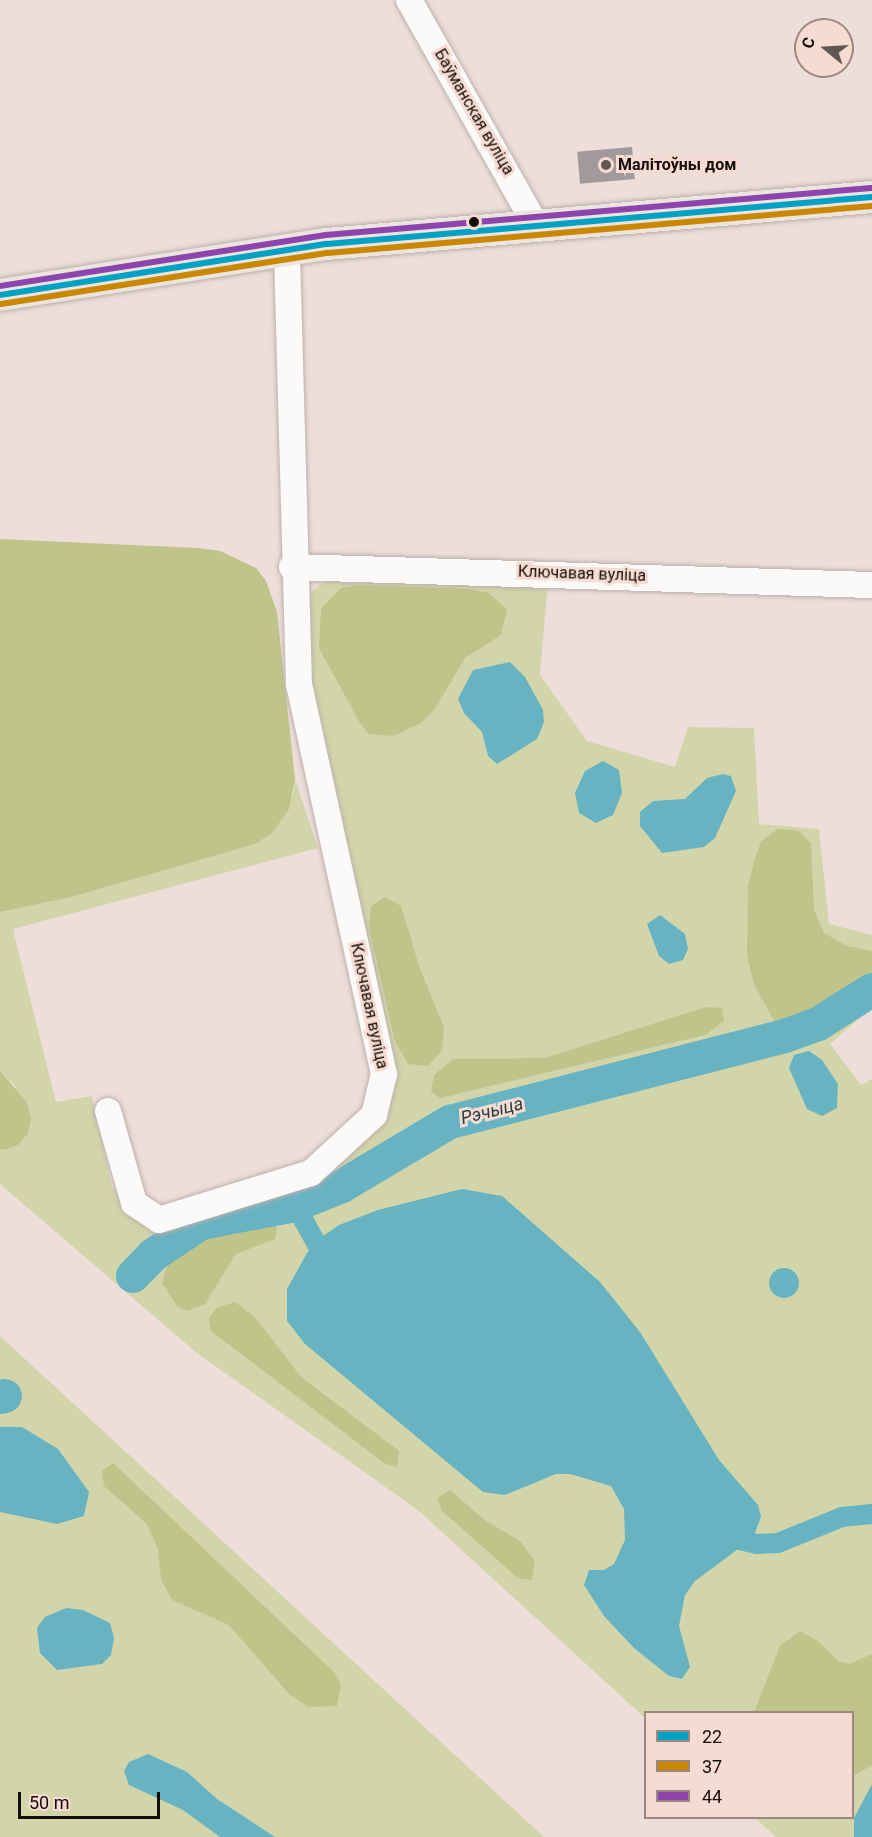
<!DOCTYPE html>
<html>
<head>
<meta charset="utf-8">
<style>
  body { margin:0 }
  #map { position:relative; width:872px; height:1837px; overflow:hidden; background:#edded9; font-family:Roboto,sans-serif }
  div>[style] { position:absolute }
  .green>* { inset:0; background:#d2d5a9 }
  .forest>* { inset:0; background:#bec48a }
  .water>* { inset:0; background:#68b3c2 }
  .round { border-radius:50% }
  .canal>* { height:20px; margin:-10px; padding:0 10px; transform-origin:10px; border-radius:10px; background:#68b3c2 }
  .river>* { height:34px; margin:-17px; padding:0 17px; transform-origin:17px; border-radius:17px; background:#68b3c2 }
  .building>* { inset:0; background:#a2999a; transform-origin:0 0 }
  .roads { filter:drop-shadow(0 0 2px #bcb1ad) drop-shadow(0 0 2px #bcb1ad) }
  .minor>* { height:26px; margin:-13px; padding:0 13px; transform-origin:13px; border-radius:13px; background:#fcfaf9 }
  .major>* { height:32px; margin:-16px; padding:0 16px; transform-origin:16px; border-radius:16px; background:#ebe4df }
  .bus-1>* { height:6px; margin:-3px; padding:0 3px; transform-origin:3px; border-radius:3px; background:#01a1c4 }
  .bus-2>* { height:6px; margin:-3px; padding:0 3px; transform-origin:3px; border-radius:3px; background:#ca8702 }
  .bus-3>* { height:6px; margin:-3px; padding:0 3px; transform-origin:3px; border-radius:3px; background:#8e44ad }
  .dots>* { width:16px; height:16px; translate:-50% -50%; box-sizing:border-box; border:3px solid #f5dbd1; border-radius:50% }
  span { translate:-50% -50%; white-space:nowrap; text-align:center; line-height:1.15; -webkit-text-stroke:6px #f5dbd1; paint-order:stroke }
  .street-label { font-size:16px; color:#150d09 }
  .poi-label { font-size:16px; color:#150d09; font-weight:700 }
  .left { translate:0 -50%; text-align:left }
  .water-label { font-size:18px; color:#263e44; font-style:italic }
  .legend { position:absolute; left:644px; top:1711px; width:210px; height:108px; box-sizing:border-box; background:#f5dbd1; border:2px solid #9b8981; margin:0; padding:8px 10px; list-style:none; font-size:18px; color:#150d09 }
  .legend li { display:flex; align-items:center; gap:12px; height:30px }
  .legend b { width:30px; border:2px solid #9b8981 }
  .north { position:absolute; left:794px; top:18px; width:60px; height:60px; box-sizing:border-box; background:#f5dbd1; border:2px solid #9b8981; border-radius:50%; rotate:288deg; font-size:16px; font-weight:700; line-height:24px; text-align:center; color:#150d09 }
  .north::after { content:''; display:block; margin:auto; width:21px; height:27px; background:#615652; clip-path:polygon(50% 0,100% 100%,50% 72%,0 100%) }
  .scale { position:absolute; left:18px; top:1792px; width:142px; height:27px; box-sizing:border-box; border:3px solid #150d09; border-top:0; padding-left:8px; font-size:18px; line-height:21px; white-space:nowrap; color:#150d09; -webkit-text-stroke:4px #f5dbd1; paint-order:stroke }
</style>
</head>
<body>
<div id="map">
  <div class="green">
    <div style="clip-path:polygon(328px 577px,548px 581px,540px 675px,587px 741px,675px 767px,688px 727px,754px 728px,759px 824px,819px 829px,829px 924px,872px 935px,872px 1007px,830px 1044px,861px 1085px,872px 1079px,872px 1837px,776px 1837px,755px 1818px,852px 1818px,852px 1712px,646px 1712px,645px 1718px,419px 1511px,197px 1353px,0 1184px,0 1149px,5px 1150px,16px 1087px,0 1070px,0 912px,72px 897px,255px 844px,293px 795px,295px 779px,318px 848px,13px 929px,56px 1102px,92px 1096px,112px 1187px,132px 1214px,314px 1176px,379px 1116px,308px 672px,305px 599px)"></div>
    <div style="clip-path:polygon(0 1336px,544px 1837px,0 1837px)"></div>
  </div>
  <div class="forest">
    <div style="clip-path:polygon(0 539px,198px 548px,220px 551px,256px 568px,266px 581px,277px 612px,295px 779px,289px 809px,272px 833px,255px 844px,72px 897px,0 912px)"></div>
    <div style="clip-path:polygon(358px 585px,469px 589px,489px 593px,507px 610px,501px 635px,465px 658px,434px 710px,421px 723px,393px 736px,369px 734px,360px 723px,319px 648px,321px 609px,341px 588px)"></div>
    <div style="clip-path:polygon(777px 829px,798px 830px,811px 844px,814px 910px,824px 933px,847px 946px,872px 951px,872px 1000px,833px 1031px,811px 1040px,794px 1037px,775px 1022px,754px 985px,747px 955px,748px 887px,754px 861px,761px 842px)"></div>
    <div style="clip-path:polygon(385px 897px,401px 906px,420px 969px,444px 1027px,442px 1050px,428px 1066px,408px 1064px,395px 1041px,369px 928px,371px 906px)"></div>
    <div style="clip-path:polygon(706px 1007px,722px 1008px,724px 1021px,705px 1035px,440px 1098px,431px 1092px,434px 1075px,453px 1059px,545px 1058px)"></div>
    <div style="clip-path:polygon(0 1070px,27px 1103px,31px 1118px,28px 1133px,18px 1145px,5px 1150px,0 1149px)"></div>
    <div style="clip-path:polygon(267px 1216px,278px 1220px,275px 1239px,236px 1254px,205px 1304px,187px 1311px,177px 1306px,162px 1283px,171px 1254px,204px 1231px)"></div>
    <div style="clip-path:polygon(235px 1302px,255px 1317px,301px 1377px,399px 1451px,397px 1467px,384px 1463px,211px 1331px,209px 1319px,216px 1308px)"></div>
    <div style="clip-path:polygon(113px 1463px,335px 1673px,341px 1685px,337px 1706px,309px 1707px,290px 1695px,229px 1625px,172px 1600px,161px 1579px,158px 1549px,147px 1524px,104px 1486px,102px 1471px)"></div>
    <div style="clip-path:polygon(450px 1490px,486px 1521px,520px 1541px,535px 1561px,532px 1580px,518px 1578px,442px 1511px,437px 1498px)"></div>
    <div style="clip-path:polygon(800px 1631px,819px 1642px,838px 1661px,849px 1664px,872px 1654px,872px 1765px,853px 1776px,852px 1712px,754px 1712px,780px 1646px)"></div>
  </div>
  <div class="water">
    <div style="clip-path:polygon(510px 662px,525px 677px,543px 710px,544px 722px,537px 739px,497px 764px,488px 756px,482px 732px,464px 713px,458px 699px,473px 670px)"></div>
    <div style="clip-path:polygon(603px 761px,619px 770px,622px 793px,613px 815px,596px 823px,579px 813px,575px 793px,585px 771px)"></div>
    <div style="clip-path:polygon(723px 774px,731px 776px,736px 791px,715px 838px,704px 847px,662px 853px,640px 826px,640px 812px,653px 801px,685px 799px,707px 778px)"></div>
    <div style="clip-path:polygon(660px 915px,685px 934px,688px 949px,683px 960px,669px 964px,659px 956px,647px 924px)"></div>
    <div style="clip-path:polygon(809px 1051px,822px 1060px,838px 1084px,837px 1108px,822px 1116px,807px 1109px,789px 1068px,794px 1055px)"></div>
    <div style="clip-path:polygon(462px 1189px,502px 1196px,600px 1282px,640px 1332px,719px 1460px,758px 1505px,761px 1517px,753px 1538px,695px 1581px,685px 1595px,679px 1626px,690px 1667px,682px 1679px,669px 1676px,634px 1648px,604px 1616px,584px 1585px,589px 1570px,604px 1570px,614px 1564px,625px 1540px,624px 1509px,611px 1486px,570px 1474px,556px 1474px,505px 1495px,483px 1492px,305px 1344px,287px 1321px,287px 1289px,307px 1253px,323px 1236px,339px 1225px,378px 1210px)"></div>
    <div class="round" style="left:769px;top:1268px;width:30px;height:30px"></div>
    <div style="clip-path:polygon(0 1427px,22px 1427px,58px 1449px,89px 1492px,84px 1516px,57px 1524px,0 1512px)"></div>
    <div style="clip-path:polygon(66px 1608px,83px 1610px,110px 1623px,114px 1638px,111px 1655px,102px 1664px,57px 1670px,40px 1653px,37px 1628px,45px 1617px)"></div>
    <div style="clip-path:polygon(148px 1754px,187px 1772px,217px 1799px,275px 1837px,220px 1837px,183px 1810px,129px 1785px,124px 1771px,129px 1762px)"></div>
    <div style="clip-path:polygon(872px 1784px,872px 1837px,854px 1837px,854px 1818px)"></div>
  </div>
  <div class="canal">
    <div style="left:295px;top:1205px;width:70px;rotate:60.9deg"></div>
    <div style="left:722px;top:1536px;width:36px;rotate:13deg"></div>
    <div style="left:757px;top:1544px;width:21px;rotate:-3deg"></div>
    <div style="left:778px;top:1543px;width:69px;rotate:-22.1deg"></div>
    <div style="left:842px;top:1517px;width:30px;rotate:-6deg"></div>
  </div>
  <div class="river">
    <div style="left:133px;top:1276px;width:29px;rotate:-46deg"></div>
    <div style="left:153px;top:1255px;width:58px;rotate:-33.7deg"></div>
    <div style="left:201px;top:1223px;width:96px;rotate:-10.8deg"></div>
    <div style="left:295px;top:1205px;width:51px;rotate:-22deg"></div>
    <div style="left:342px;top:1186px;width:126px;rotate:-30.7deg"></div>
    <div style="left:450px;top:1122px;width:346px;rotate:-14.4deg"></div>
    <div style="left:785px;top:1036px;width:35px;rotate:-20deg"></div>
    <div style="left:818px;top:1024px;width:64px;rotate:-32.2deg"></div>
    <div style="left:0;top:1397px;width:5px;rotate:-11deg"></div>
  </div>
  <div class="building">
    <div style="left:632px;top:147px;width:32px;height:55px;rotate:85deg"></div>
  </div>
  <div class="roads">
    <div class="minor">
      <div style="left:409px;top:0;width:258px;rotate:60.6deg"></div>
      <div style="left:292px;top:567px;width:580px;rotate:1.78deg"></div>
      <div style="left:108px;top:1111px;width:96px;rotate:74.2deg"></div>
      <div style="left:134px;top:1203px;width:30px;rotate:34deg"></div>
      <div style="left:159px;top:1220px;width:159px;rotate:-17.2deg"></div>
      <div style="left:311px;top:1173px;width:86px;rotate:-42.6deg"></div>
      <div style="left:374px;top:1115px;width:42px;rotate:-76.3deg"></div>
      <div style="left:384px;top:1074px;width:399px;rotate:-102.3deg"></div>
      <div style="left:299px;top:684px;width:435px;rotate:-91.6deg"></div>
    </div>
    <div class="major">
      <div style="left:0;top:295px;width:331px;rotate:-8.9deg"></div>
      <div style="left:327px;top:244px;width:547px;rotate:-4.93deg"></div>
    </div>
  </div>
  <div class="bus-1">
    <div style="left:0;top:295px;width:331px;rotate:-8.9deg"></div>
    <div style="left:327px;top:244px;width:547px;rotate:-4.93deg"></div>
  </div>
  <div class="bus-2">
    <div style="left:1px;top:304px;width:331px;rotate:-8.9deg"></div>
    <div style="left:328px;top:253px;width:546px;rotate:-4.94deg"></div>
  </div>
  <div class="bus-3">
    <div style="left:0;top:286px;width:330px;rotate:-8.9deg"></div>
    <div style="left:326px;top:235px;width:547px;rotate:-4.93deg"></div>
  </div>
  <div class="dots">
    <div style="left:606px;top:165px;background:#615652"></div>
    <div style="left:474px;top:222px;background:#150d09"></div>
  </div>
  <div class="street-label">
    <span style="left:474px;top:112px;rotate:60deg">Баўманская вуліца</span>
    <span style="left:582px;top:574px;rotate:2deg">Ключавая вуліца</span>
    <span style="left:369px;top:1006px;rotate:78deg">Ключавая вуліца</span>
  </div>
  <div class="poi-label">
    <span class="left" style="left:618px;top:165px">Малітоўны дом</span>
  </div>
  <div class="water-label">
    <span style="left:492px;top:1111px;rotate:-14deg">Рэчыца</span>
  </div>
  <ul class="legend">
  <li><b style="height:8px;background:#01a1c4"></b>22</li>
  <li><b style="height:8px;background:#ca8702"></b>37</li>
  <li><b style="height:8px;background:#8e44ad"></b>44</li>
  </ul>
  <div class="north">С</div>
  <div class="scale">50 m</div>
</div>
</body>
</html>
